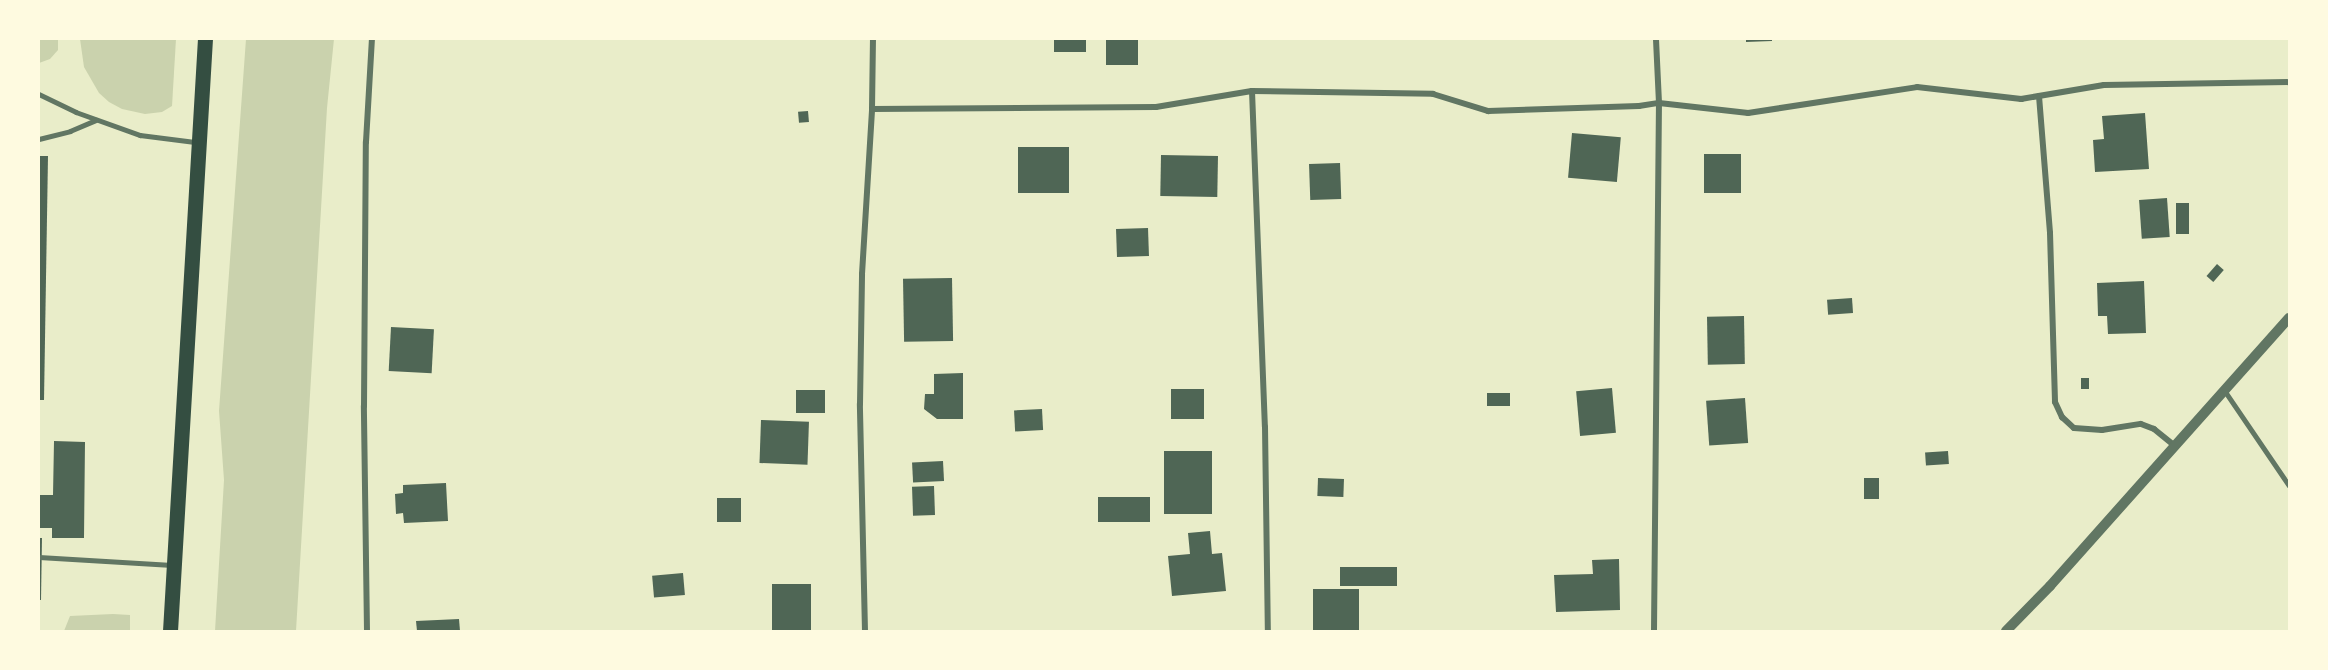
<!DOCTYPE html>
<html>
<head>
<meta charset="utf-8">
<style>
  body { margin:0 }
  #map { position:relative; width:2328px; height:670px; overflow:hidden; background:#e9edc9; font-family:"Golos Text",sans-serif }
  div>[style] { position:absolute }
  .green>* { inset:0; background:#cad2ad }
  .building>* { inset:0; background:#4f6655; transform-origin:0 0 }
  .service>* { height:4.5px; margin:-2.25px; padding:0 2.25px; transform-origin:2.25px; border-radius:2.25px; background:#617663 }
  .minor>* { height:6px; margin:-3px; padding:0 3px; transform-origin:3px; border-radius:3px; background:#617663 }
  .tertiary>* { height:10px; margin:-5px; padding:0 5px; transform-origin:5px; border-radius:5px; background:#617663 }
  .primary>* { height:15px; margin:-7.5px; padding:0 7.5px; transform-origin:7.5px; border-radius:7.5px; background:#344e41 }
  span { translate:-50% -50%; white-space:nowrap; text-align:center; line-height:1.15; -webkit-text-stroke:4.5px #fefae0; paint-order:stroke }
  .frame { position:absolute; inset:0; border:40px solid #fefae0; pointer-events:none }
</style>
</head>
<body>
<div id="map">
  <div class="green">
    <div style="clip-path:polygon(39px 39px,58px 39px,58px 50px,50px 59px,39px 63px)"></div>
    <div style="clip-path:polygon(80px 39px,176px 39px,172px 106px,162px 112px,145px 114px,122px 109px,109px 102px,99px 93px,84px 67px)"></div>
    <div style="clip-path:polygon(246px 39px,334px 39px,327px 108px,296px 631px,215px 631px,224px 480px,219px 411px)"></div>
    <div style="clip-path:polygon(113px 614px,130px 615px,130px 631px,64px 631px,70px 616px)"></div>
  </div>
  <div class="building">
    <div style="left:1054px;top:39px;width:32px;height:13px"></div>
    <div style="left:1106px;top:39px;width:32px;height:26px"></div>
    <div style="clip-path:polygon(1746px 39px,1772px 39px,1772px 41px,1746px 42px)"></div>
    <div style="left:808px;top:111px;width:11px;height:10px;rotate:85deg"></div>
    <div style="clip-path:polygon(2145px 113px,2149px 169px,2095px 172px,2093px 140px,2104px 139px,2102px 116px)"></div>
    <div style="left:1572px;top:133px;width:49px;height:45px;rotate:5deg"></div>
    <div style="left:1018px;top:147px;width:51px;height:46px"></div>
    <div style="left:1704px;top:154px;width:37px;height:39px"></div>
    <div style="left:1161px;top:155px;width:57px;height:41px;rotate:1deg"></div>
    <div style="clip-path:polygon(39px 156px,48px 156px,44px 400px,39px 400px)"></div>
    <div style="left:1340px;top:163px;width:36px;height:31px;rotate:88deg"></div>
    <div style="left:2167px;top:198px;width:39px;height:28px;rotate:86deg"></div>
    <div style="left:2176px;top:203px;width:13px;height:31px"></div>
    <div style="left:1148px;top:228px;width:28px;height:32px;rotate:88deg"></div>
    <div style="left:2217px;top:264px;width:9px;height:16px;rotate:41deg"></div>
    <div style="left:952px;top:278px;width:63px;height:49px;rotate:89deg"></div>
    <div style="clip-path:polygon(2144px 281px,2146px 333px,2108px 334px,2107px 316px,2098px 316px,2097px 283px)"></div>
    <div style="left:1852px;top:298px;width:15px;height:25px;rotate:86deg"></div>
    <div style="left:1744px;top:316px;width:48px;height:37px;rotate:89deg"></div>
    <div style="left:391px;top:327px;width:43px;height:44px;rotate:3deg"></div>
    <div style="clip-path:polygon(963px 373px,963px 419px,937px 419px,924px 409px,925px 394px,934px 394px,934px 374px)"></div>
    <div style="left:2081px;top:378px;width:8px;height:11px"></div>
    <div style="left:1612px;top:388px;width:45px;height:36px;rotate:85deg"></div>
    <div style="left:1171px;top:389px;width:33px;height:30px"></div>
    <div style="left:825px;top:390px;width:23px;height:29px;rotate:90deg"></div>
    <div style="left:1487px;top:393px;width:23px;height:13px"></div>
    <div style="left:1745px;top:398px;width:45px;height:39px;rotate:86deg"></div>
    <div style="left:1042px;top:409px;width:21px;height:28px;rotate:87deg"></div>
    <div style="left:761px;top:420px;width:48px;height:43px;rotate:2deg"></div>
    <div style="clip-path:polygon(54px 441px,85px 442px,84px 538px,52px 538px,52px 528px,39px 528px,39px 495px,53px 495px)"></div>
    <div style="left:1164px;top:451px;width:48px;height:63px"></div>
    <div style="left:1948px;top:451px;width:13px;height:23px;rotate:86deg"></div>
    <div style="left:943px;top:461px;width:20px;height:31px;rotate:87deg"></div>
    <div style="left:1318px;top:478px;width:26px;height:18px;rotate:2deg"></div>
    <div style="left:1864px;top:478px;width:15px;height:21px"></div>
    <div style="clip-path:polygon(446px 483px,448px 521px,404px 523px,403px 513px,396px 514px,395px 494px,403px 493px,403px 485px)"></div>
    <div style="left:934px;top:486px;width:29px;height:22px;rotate:88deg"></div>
    <div style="left:1150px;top:497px;width:25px;height:52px;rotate:90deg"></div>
    <div style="left:717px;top:498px;width:24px;height:24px"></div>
    <div style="clip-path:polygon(1210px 531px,1212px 554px,1222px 553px,1226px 591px,1172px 596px,1168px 556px,1190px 554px,1188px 533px)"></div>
    <div style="clip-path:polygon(39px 538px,42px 538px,41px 600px,39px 600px)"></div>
    <div style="clip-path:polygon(1619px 559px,1620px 610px,1556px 612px,1554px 575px,1593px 574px,1592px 560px)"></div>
    <div style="left:1397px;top:567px;width:19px;height:57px;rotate:90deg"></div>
    <div style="left:683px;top:573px;width:22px;height:31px;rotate:85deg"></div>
    <div style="left:772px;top:584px;width:39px;height:47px"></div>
    <div style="left:1313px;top:589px;width:46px;height:42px"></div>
    <div style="clip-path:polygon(459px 619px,460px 631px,417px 631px,416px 621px)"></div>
  </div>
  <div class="service">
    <div style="left:39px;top:94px;width:41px;rotate:25.9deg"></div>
    <div style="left:76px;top:112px;width:68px;rotate:19.8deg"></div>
    <div style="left:140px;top:135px;width:55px;rotate:7.3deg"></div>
    <div style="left:39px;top:139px;width:32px;rotate:-14deg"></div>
    <div style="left:70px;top:131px;width:28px;rotate:-23deg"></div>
    <div style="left:2225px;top:391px;width:114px;rotate:55.8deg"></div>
    <div style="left:39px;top:557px;width:133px;rotate:3.4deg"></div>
  </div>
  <div class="minor">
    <div style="left:1252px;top:91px;width:336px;rotate:87.8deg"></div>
    <div style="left:1265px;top:427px;width:204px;rotate:89.2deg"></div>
    <div style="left:2039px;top:96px;width:137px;rotate:85.4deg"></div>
    <div style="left:2050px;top:233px;width:169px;rotate:88.3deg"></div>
    <div style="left:2055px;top:402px;width:17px;rotate:65deg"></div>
    <div style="left:2062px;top:417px;width:16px;rotate:43deg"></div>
    <div style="left:2074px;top:428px;width:28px;rotate:4deg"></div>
    <div style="left:2102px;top:430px;width:39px;rotate:-9deg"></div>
    <div style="left:2141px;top:424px;width:14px;rotate:21deg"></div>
    <div style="left:2154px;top:429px;width:26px;rotate:39deg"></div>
    <div style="left:872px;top:109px;width:284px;rotate:-0.4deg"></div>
    <div style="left:1156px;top:107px;width:97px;rotate:-9.5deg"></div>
    <div style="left:1252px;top:91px;width:181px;rotate:0.9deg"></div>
    <div style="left:1433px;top:94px;width:58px;rotate:17.2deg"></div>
    <div style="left:1488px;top:111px;width:151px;rotate:-1.9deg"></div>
    <div style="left:1639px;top:106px;width:20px;rotate:-9deg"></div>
    <div style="left:1659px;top:103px;width:90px;rotate:6.4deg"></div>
    <div style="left:1748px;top:113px;width:171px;rotate:-8.7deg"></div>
    <div style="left:1917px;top:87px;width:105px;rotate:6.6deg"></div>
    <div style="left:2021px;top:99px;width:84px;rotate:-9.6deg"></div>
    <div style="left:2104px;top:85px;width:185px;rotate:-0.9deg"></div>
    <div style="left:367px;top:631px;width:225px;rotate:-90.8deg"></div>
    <div style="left:364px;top:406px;width:264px;rotate:-89.6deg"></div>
    <div style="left:366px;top:142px;width:103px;rotate:-86.7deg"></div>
    <div style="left:865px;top:631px;width:227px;rotate:-91.3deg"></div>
    <div style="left:860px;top:404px;width:130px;rotate:-89.1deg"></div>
    <div style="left:862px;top:274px;width:165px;rotate:-86.5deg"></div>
    <div style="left:872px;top:109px;width:70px;rotate:-89.2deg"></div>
    <div style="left:1654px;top:631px;width:528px;rotate:-89.46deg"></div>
    <div style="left:1659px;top:103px;width:64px;rotate:-92.7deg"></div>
  </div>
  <div class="tertiary">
    <div style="left:2006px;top:631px;width:63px;rotate:-45.6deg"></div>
    <div style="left:2050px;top:586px;width:359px;rotate:-48.3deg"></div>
  </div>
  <div class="primary">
    <div style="left:170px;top:631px;width:593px;rotate:-86.62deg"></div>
  </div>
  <div class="frame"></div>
</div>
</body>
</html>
